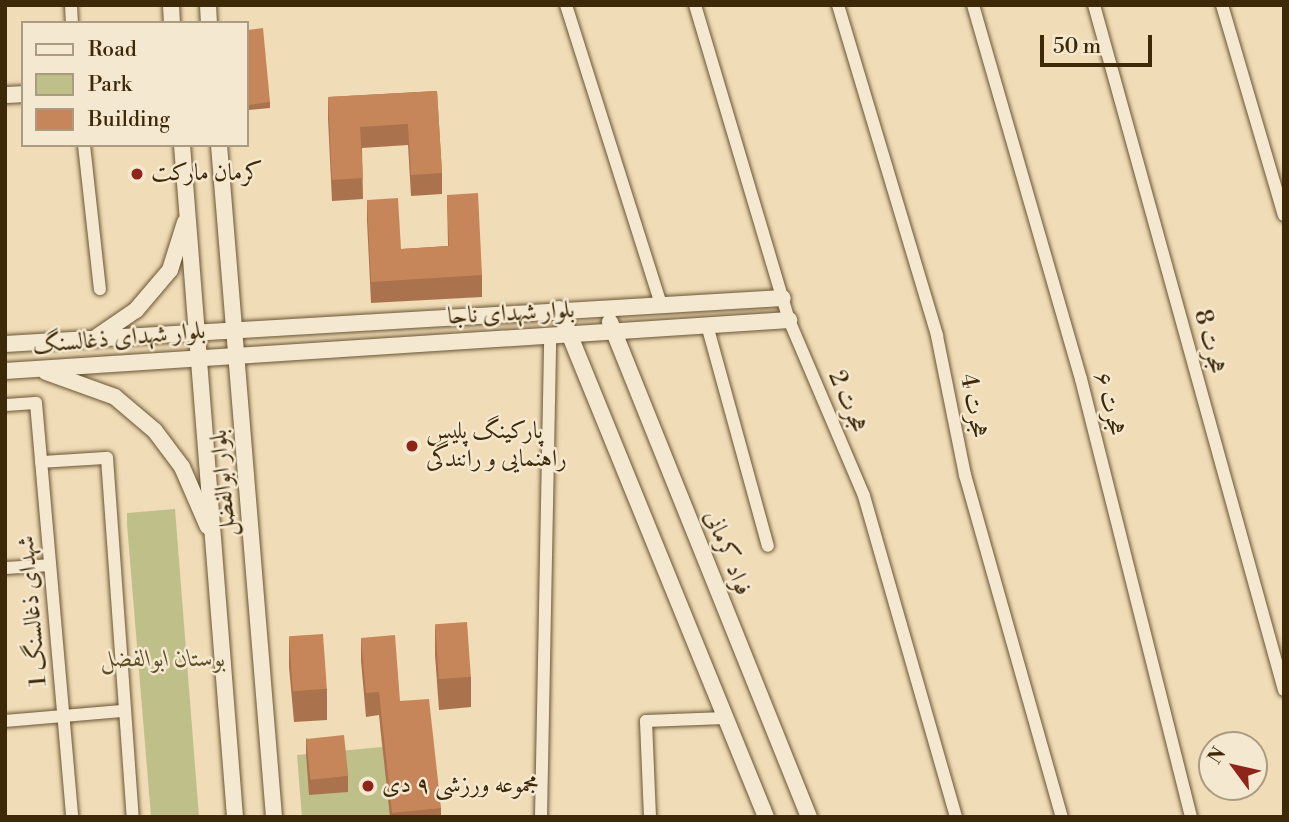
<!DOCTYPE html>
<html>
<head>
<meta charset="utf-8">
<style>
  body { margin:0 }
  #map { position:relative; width:1289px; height:822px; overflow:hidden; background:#f0dcb6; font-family:"Libre Bodoni",Amiri,serif }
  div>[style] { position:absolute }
  .green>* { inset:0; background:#bfbf8a }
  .roads { filter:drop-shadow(0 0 2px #6a5534) drop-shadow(0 0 2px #6a5534) }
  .street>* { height:12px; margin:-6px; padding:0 6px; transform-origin:6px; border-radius:6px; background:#f5e8d0 }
  .secondary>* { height:16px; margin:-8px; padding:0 8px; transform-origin:8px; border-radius:8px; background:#f5e8d0 }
  .wall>* { inset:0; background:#ab734d }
  .building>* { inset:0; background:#c78659; transform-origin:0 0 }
  .dots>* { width:19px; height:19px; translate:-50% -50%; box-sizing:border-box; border:4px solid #f5e8d0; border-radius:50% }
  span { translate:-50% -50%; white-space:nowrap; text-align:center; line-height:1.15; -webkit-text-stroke:5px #f5e8d0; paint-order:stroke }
  .poi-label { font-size:24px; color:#3d2808 }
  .left { translate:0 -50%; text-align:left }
  .street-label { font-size:24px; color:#3d2808 }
  .park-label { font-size:24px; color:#5e4e28; font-style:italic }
  .frame { position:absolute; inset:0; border:7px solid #3d2808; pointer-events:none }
  .legend { position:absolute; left:21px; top:21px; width:228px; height:126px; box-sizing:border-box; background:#f5e8d0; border:2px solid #ab9b80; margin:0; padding:9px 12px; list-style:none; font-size:21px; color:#3d2808 }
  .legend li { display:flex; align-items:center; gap:14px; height:35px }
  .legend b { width:35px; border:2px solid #ab9b80 }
  .north { position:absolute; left:1198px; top:731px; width:70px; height:70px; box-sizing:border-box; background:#f5e8d0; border:2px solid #ab9b80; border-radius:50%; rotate:303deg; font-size:19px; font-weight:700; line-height:28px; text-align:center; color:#3d2808 }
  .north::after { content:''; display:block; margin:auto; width:24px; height:32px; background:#8f2418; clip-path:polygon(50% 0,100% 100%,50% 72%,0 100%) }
  .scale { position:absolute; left:1040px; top:35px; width:112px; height:32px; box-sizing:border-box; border:4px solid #3d2808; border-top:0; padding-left:9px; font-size:21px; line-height:24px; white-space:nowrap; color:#3d2808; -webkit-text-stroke:5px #f5e8d0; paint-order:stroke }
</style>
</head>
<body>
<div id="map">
  <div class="green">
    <div style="clip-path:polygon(175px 509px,199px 817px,151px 817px,127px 524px,127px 513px)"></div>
    <div style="clip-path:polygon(429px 722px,440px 817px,302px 817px,297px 755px,382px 747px,380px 726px)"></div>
  </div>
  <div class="roads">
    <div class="street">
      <div style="left:71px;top:5px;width:18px;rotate:87deg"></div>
      <div style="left:566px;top:5px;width:314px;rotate:72.4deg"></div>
      <div style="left:695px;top:5px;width:329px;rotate:73.4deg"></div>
      <div style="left:789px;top:320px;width:191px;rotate:66.9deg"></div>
      <div style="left:864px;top:496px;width:334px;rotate:74deg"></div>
      <div style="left:838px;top:5px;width:345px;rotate:73.3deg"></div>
      <div style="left:937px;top:336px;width:142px;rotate:78.6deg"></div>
      <div style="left:965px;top:475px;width:355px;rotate:74.2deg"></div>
      <div style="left:973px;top:5px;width:389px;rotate:73.9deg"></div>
      <div style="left:1081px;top:379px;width:452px;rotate:75.9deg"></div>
      <div style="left:1094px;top:5px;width:711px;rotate:74.5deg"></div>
      <div style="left:1222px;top:5px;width:219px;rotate:73.6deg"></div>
      <div style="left:84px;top:145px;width:145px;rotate:83.7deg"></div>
      <div style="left:707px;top:325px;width:229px;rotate:74.6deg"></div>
      <div style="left:5px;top:405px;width:31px;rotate:-4deg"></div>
      <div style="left:36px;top:403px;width:416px;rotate:85deg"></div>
      <div style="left:41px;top:462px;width:66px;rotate:-3.5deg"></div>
      <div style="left:107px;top:458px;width:360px;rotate:85.9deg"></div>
      <div style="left:5px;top:568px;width:45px;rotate:-3.8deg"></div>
      <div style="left:5px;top:721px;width:117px;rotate:-4.9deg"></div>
      <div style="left:541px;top:817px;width:482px;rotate:-88.9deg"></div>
      <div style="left:650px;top:817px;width:96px;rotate:-92.4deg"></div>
      <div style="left:646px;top:721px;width:79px;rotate:-2.2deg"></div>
    </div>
    <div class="secondary">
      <div style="left:171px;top:5px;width:18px;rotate:87deg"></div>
      <div style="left:208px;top:5px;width:18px;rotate:87deg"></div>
      <div style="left:5px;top:95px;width:18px;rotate:-3deg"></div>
      <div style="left:182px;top:145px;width:674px;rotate:85.49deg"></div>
      <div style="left:219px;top:145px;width:674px;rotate:85.32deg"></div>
      <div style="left:559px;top:309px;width:549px;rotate:67.83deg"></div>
      <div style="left:610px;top:322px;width:534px;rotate:68.1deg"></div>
      <div style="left:98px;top:336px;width:46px;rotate:-34.4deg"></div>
      <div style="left:136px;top:310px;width:52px;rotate:-49.6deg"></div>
      <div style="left:170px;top:270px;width:50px;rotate:-72.6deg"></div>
      <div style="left:5px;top:344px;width:779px;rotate:-3.38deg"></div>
      <div style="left:5px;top:371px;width:786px;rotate:-3.72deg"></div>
      <div style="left:46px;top:372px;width:73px;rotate:19.9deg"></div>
      <div style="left:115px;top:397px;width:52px;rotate:40.4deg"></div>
      <div style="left:155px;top:431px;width:45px;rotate:53.1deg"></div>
      <div style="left:182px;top:467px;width:65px;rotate:66.6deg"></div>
    </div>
  </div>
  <div class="wall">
    <div style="clip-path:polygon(247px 84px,270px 102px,270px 108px,249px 110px)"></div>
    <div style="clip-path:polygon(437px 91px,442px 173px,442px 194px,411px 196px,408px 145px,362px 148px,363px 199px,332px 201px,328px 119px,328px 97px)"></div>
    <div style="clip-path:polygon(447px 195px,482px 275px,482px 297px,371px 303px,367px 221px,367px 200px,401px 249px,448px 246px)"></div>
    <div style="clip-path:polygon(435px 625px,471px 677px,471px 707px,439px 710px,435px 655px)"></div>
    <div style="clip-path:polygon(289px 637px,327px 689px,327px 720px,294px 722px,289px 667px)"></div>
    <div style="clip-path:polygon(361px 638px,400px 701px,441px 808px,441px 817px,390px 817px,379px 715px,366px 717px,361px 661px)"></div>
    <div style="clip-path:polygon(306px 738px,348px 776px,348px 792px,309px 795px,306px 754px)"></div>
  </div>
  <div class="building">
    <div style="clip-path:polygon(263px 28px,270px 102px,249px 105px,247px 78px,247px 30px)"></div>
    <div style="clip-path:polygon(437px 91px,442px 173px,411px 175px,408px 124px,360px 127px,363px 178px,332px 180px,328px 97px)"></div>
    <div style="clip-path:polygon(478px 193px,482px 275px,371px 282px,367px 200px,398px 198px,401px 249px,449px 246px,447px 195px)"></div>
    <div style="left:467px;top:622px;width:55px;height:32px;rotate:86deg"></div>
    <div style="left:323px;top:634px;width:55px;height:34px;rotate:86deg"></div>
    <div style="clip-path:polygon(395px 635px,400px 701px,429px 699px,441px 808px,392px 813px,379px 692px,366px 693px,361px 638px)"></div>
    <div style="left:344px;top:735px;width:41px;height:38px;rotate:84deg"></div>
  </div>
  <div class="dots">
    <div style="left:137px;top:174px;background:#8f2418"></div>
    <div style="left:412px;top:446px;background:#8f2418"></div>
    <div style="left:368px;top:786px;background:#8f2418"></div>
  </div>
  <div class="poi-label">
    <span class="left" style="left:151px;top:174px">کرمان مارکت</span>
    <span class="left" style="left:426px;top:446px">پارکینگ پلیس<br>راهنمایی و رانندگی</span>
    <span class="left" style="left:382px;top:786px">مجموعه ورزشی ۹ دی</span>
  </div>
  <div class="street-label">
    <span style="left:511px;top:314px;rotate:-3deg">بلوار شهدای ناجا</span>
    <span style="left:119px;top:339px;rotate:-5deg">بلوار شهدای ذغالسنگ</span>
    <span style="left:1209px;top:342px;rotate:75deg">هجرت 8</span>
    <span style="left:847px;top:402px;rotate:67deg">هجرت 2</span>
    <span style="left:1109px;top:404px;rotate:76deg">هجرت ۶</span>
    <span style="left:973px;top:406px;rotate:79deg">هجرت 4</span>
    <span style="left:224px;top:483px;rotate:-95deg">بلوار ابوالفضل</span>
    <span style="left:727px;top:553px;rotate:68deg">فواد کرمانی</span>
    <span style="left:33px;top:611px;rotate:-95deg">شهدای ذغالسنگ 1</span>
  </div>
  <div class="park-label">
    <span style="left:163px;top:660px">بوستان ابوالفضل</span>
  </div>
  <div class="frame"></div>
  <ul class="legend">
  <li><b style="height:9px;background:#f5e8d0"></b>Road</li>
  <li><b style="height:19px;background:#bfbf8a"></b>Park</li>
  <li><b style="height:19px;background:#c78659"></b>Building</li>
  </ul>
  <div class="north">N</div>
  <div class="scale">50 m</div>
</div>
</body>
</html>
